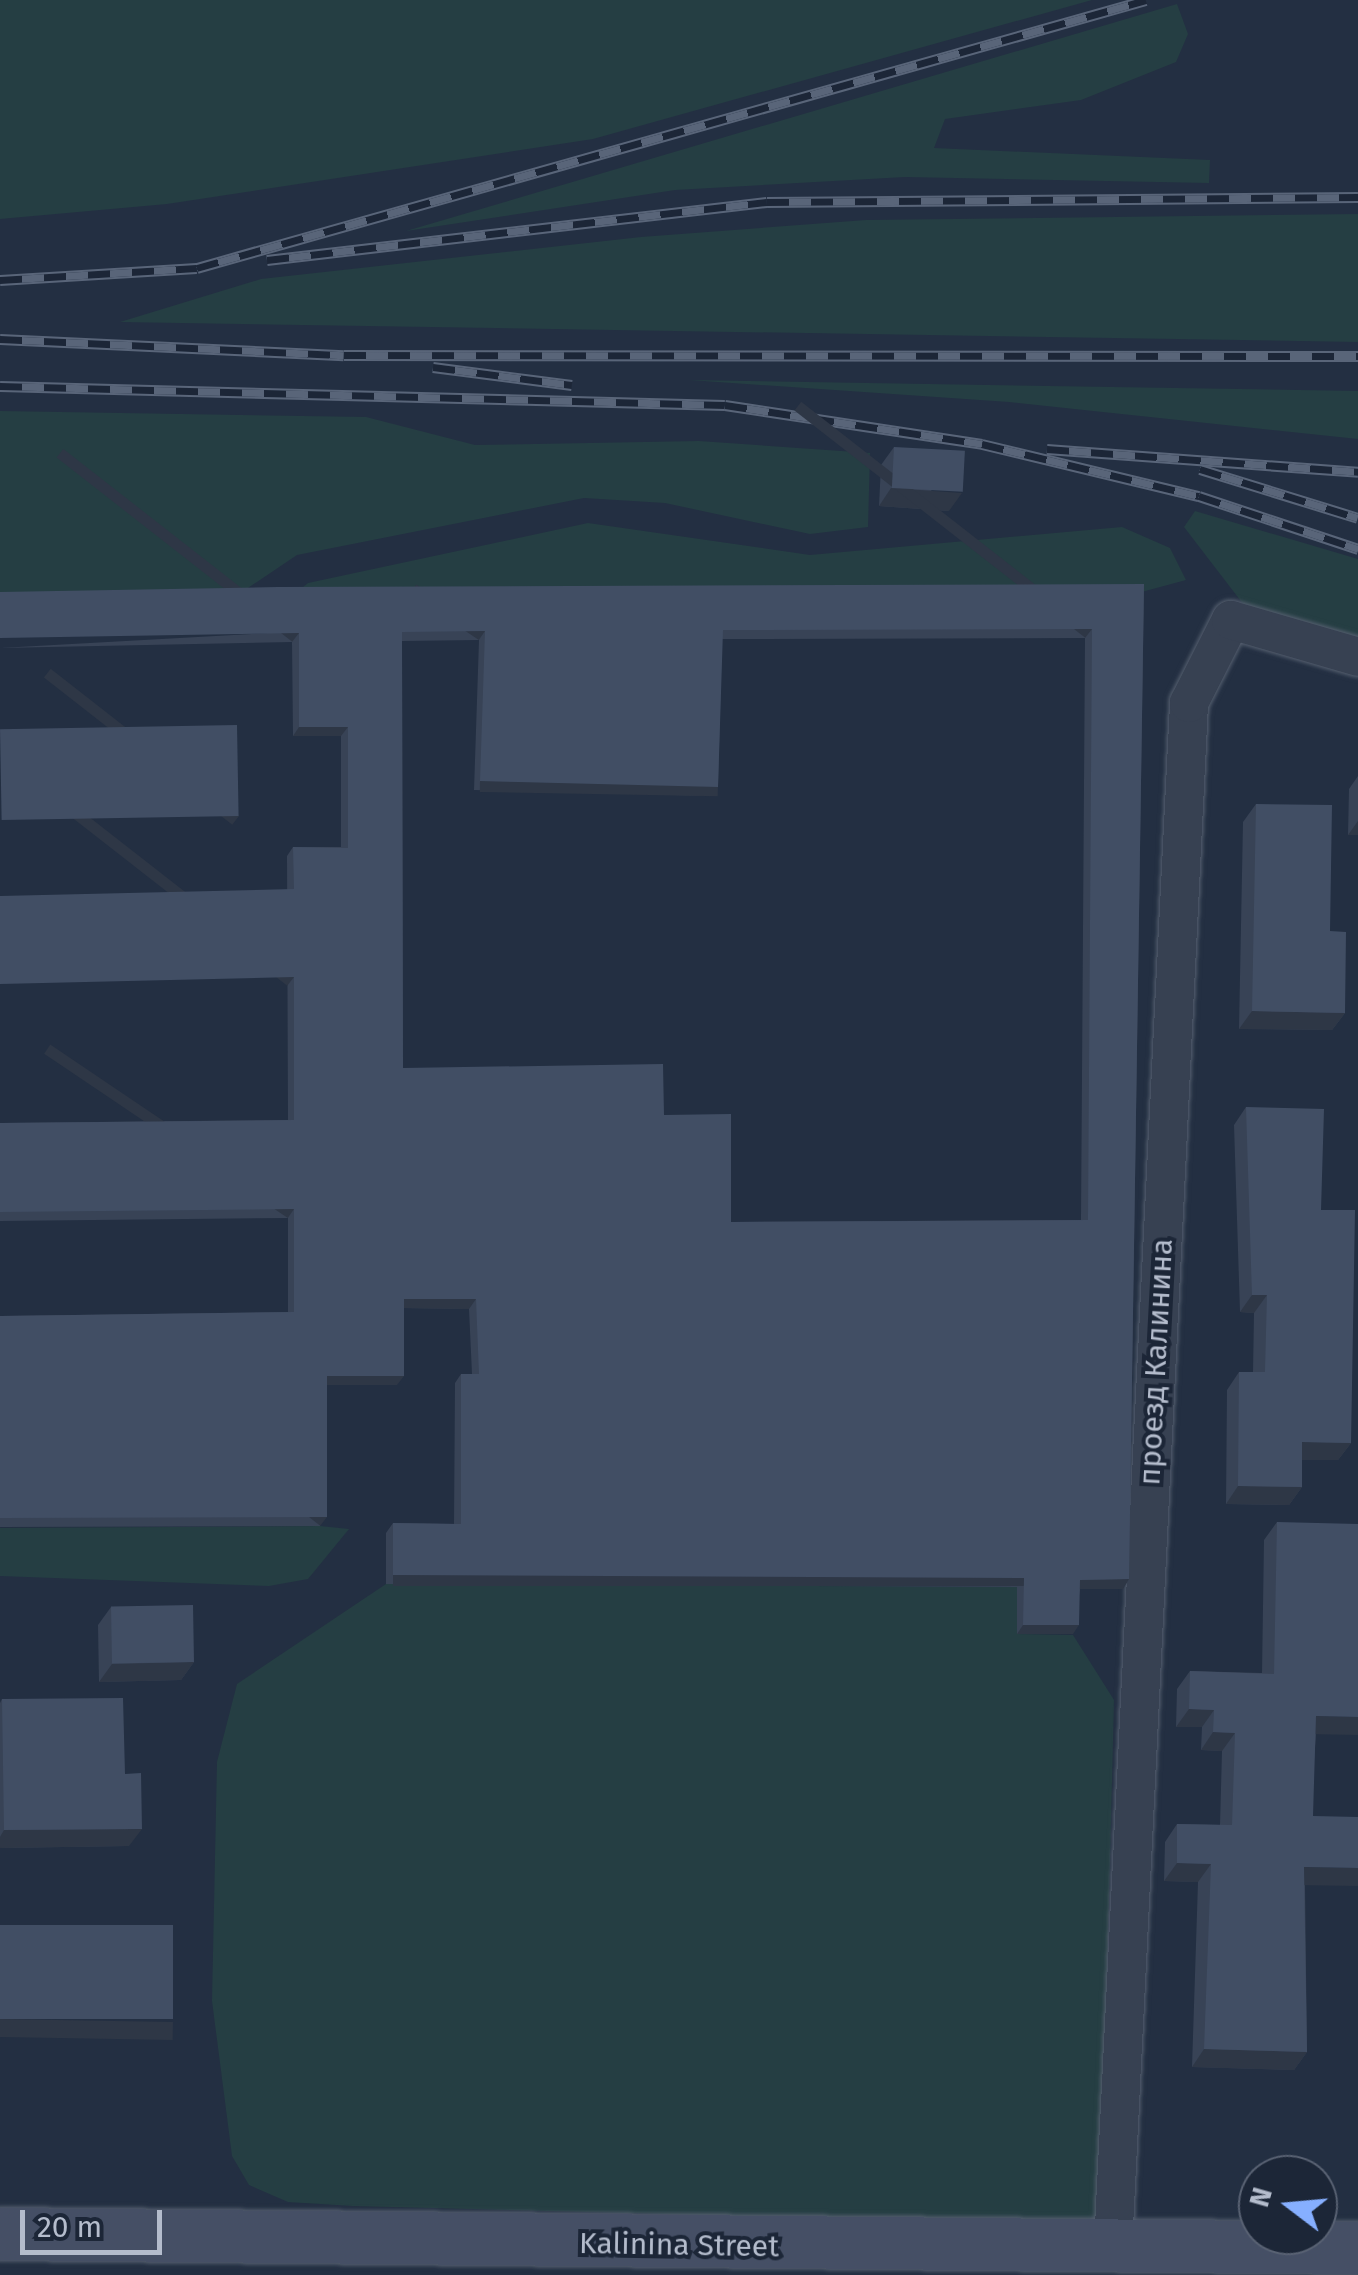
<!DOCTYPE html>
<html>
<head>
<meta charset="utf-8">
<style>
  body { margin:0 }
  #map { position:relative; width:1358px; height:2275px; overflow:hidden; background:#232f42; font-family:"Fira Sans",sans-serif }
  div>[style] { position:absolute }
  .green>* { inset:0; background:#253e43 }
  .roads { filter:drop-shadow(0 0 2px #555f6f) drop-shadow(0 0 2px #555f6f) }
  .street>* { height:38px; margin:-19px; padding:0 19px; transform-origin:19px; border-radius:19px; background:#374152 }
  .secondary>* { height:52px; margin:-26px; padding:0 26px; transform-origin:26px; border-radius:26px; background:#454f65 }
  .rail>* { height:11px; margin-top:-5.5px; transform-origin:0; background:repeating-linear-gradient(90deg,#1c2637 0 22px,#596579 0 44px); box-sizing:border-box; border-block:2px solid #596579 }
  .wall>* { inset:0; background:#384356 }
  .shaded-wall>* { inset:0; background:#2e3746; transform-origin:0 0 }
  .building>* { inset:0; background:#414e64; transform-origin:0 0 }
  span { translate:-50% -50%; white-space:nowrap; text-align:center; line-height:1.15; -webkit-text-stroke:8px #1c2637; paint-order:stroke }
  .street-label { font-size:30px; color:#b4bccc }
  .north { position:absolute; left:1238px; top:2155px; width:100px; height:100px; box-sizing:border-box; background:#1c2637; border:2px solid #596273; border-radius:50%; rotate:286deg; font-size:28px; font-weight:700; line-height:40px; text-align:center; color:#b4bccc }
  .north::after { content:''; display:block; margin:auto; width:35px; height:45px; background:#86afff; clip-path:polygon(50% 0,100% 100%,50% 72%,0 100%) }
  .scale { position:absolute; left:20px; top:2210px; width:142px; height:45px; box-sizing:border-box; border:5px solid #b4bccc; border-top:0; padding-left:12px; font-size:30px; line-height:35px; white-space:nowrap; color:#b4bccc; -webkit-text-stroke:8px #1c2637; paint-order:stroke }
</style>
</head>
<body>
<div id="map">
  <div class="green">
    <div style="clip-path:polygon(0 0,1092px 0,593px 139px,167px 204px,0 219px)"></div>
    <div style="clip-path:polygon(1177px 4px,1188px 34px,1176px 62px,1081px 100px,945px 119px,934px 148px,1210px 160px,1209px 183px,905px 177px,675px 190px,406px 231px)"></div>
    <div style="clip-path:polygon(1358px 214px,1358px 342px,120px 322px,261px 279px,641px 237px,866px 220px)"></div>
    <div style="clip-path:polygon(689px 380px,1358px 391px,1358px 439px,1009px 402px)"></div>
    <div style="clip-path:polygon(0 411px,366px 417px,475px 445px,699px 441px,870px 453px,868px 527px,810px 534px,665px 503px,584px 498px,297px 555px,236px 596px,0 601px)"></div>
    <div style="clip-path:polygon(1195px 511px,1358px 559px,1358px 668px,1250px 613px,1184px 527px)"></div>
    <div style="clip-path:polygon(588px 523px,810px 555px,1122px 527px,1170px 548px,1186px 580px,1138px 593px,292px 596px,308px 583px)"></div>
    <div style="clip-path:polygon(0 1528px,320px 1526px,349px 1529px,308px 1579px,269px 1586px,0 1576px)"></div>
    <div style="clip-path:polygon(386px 1584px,1017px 1587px,1017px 1634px,1073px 1635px,1114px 1700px,1101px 2225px,353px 2206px,288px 2202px,249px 2185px,232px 2156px,212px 2001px,217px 1762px,237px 1684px)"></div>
  </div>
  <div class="roads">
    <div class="street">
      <div style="left:1113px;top:2247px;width:1546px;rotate:-87.18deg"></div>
      <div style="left:1189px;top:703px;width:93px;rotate:-63.2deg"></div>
      <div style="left:1231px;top:620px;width:132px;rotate:16.2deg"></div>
    </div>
    <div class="secondary">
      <div style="left:0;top:2234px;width:1358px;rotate:0.59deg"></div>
    </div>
  </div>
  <div class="rail">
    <div style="left:267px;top:260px;width:503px;rotate:-6.62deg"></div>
    <div style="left:767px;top:202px;width:591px;rotate:-0.48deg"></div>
    <div style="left:0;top:280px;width:197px;rotate:-3.5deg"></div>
    <div style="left:197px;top:268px;width:986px;rotate:-15.77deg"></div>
    <div style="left:0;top:339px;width:344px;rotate:2.7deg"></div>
    <div style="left:344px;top:355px;width:1014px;rotate:0.06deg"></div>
    <div style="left:433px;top:367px;width:140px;rotate:7.4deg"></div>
    <div style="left:0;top:386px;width:725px;rotate:1.5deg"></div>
    <div style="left:725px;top:405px;width:260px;rotate:8.6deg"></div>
    <div style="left:982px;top:444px;width:223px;rotate:13.5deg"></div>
    <div style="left:1199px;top:496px;width:168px;rotate:18.4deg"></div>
    <div style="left:1047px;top:449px;width:312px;rotate:4.2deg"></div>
    <div style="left:1200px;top:469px;width:165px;rotate:17.2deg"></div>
  </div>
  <div class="wall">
    <div style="clip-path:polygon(894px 447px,949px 511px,879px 506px,881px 465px)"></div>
    <div style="clip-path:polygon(evenodd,1144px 584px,1129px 1579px,1123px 1589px,1080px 1589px,1073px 1634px,1017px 1634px,1017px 1587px,386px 1584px,386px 1533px,393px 1523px,454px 1524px,455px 1383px,461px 1374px,472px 1374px,469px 1309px,404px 1308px,397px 1385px,327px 1385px,320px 1526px,0 1527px,0 1316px,288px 1312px,288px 1218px,0 1221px,0 1123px,288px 1120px,287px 856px,293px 847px,341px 847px,341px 736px,293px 736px,292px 642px,0 648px,1144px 584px,1085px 638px,1081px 1220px,731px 1222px,664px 1115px,403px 1068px,402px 641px,479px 640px,474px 790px,711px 796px,718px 787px,722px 639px,1085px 638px)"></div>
    <div style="clip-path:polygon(1358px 776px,1358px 835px,1348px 835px,1349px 789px)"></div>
    <div style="clip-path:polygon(1256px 804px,1330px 931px,1345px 1013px,1332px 1030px,1239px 1029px,1243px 822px)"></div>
    <div style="clip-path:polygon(1246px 1107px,1321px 1210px,1351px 1443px,1338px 1460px,1302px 1460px,1302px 1487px,1289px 1505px,1226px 1504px,1227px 1390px,1239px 1372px,1253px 1372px,1254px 1313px,1240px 1312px,1234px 1125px)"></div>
    <div style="clip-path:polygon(1277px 1522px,1316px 1734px,1305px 1885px,1307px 2052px,1294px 2070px,1192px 2067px,1198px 1882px,1164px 1881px,1165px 1842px,1177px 1824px,1220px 1825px,1222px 1751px,1201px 1750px,1202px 1727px,1176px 1727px,1177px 1689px,1190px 1671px,1262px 1673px,1264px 1540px)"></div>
    <div style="clip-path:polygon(111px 1607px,194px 1662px,181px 1680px,99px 1682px,98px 1625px)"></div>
    <div style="clip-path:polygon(2px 1699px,125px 1774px,129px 1846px,0 1848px,0 1703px)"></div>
  </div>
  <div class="shaded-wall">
    <div style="clip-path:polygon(891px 488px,962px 493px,949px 511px,879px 506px)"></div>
    <div style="left:1092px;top:629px;width:11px;height:369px;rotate:128deg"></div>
    <div style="left:485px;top:631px;width:11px;height:83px;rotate:124deg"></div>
    <div style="left:299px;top:633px;width:11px;height:299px;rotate:128deg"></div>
    <div style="clip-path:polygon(299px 727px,348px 727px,341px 736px,293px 736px)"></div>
    <div style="left:480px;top:781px;width:238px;height:11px;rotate:1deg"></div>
    <div style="left:239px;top:816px;width:11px;height:239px;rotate:128deg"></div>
    <div style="clip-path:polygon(1358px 821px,1358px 835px,1348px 835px)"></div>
    <div style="left:294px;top:977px;width:11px;height:294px;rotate:128deg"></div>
    <div style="clip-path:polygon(1252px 1011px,1345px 1013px,1332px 1030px,1239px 1029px)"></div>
    <div style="left:294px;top:1209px;width:11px;height:294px;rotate:124deg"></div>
    <div style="clip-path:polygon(1252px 1295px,1267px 1295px,1254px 1313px,1240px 1312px)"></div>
    <div style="clip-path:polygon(404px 1299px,476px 1299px,469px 1309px,397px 1308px)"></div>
    <div style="clip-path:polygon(327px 1376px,404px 1376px,397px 1385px,320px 1385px)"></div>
    <div style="clip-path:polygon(1302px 1442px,1351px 1443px,1338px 1460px,1290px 1460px)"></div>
    <div style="clip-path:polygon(1238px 1486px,1302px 1487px,1289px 1505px,1226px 1504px)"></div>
    <div style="left:327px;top:1517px;width:11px;height:327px;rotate:128deg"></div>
    <div style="left:393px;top:1575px;width:631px;height:11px"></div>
    <div style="clip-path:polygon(1129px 1579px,1123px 1589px,1074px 1589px,1080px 1580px)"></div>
    <div style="clip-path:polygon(1023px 1625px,1079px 1625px,1073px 1634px,1017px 1634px)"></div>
    <div style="clip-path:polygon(194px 1662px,181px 1680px,99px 1682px,112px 1664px)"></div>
    <div style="clip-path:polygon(1189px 1709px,1214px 1710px,1202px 1727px,1176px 1727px)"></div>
    <div style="clip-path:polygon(1316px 1716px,1358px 1717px,1358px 1735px,1304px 1734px)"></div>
    <div style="clip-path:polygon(1213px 1732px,1235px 1733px,1222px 1751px,1201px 1750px)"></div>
    <div style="clip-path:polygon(142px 1829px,129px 1846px,0 1848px,0 1837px,4px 1830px)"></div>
    <div style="clip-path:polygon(1177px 1863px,1211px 1864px,1198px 1882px,1164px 1881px)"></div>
    <div style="clip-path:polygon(1304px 1867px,1358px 1868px,1358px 1886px,1292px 1885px)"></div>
    <div style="left:0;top:2019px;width:173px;height:18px;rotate:1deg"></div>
    <div style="clip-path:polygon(1204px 2049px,1307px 2052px,1294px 2070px,1192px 2067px)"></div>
  </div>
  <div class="building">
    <div style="left:894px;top:447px;width:71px;height:41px;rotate:3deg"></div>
    <div style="clip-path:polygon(evenodd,1144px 584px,1129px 1579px,1080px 1580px,1079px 1625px,1023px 1625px,1024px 1578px,393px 1575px,393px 1523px,461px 1524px,461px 1374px,479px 1374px,476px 1299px,404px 1299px,404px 1376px,327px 1376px,327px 1517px,0 1518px,0 1316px,294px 1312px,294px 1209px,0 1212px,0 1123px,294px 1120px,294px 977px,0 984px,0 896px,294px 889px,293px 847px,348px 848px,348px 727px,299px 727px,299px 633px,0 638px,0 592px,278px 587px,1144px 584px,1092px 629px,1088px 1220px,731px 1222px,731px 1114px,664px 1115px,663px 1064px,403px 1068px,402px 632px,485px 631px,480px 781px,718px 787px,723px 630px,1092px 629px)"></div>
    <div style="left:237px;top:725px;width:91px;height:237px;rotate:89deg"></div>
    <div style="clip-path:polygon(1256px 804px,1332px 805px,1330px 931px,1346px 932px,1345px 1013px,1252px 1011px)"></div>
    <div style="clip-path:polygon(1246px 1107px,1324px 1109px,1321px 1210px,1355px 1210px,1351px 1443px,1302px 1442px,1302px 1487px,1238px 1486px,1239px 1372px,1265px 1372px,1267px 1295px,1252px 1295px)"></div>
    <div style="clip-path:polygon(1277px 1522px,1358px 1524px,1358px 1717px,1316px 1716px,1313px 1816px,1358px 1817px,1358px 1868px,1304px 1867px,1307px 2052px,1204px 2049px,1211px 1864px,1177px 1863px,1177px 1824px,1232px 1825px,1235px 1733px,1213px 1732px,1214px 1710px,1189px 1709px,1190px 1671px,1274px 1674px)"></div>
    <div style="left:193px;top:1605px;width:57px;height:82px;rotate:89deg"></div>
    <div style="clip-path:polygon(123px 1698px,125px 1774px,141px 1773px,142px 1829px,4px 1830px,2px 1699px)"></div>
    <div style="left:0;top:1925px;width:173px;height:94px"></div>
  </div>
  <div class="street-label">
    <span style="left:1156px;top:1362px;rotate:-87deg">проезд Калинина</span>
    <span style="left:679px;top:2245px;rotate:1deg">Kalinina Street</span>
  </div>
  <div class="north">N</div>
  <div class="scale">20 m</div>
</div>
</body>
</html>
